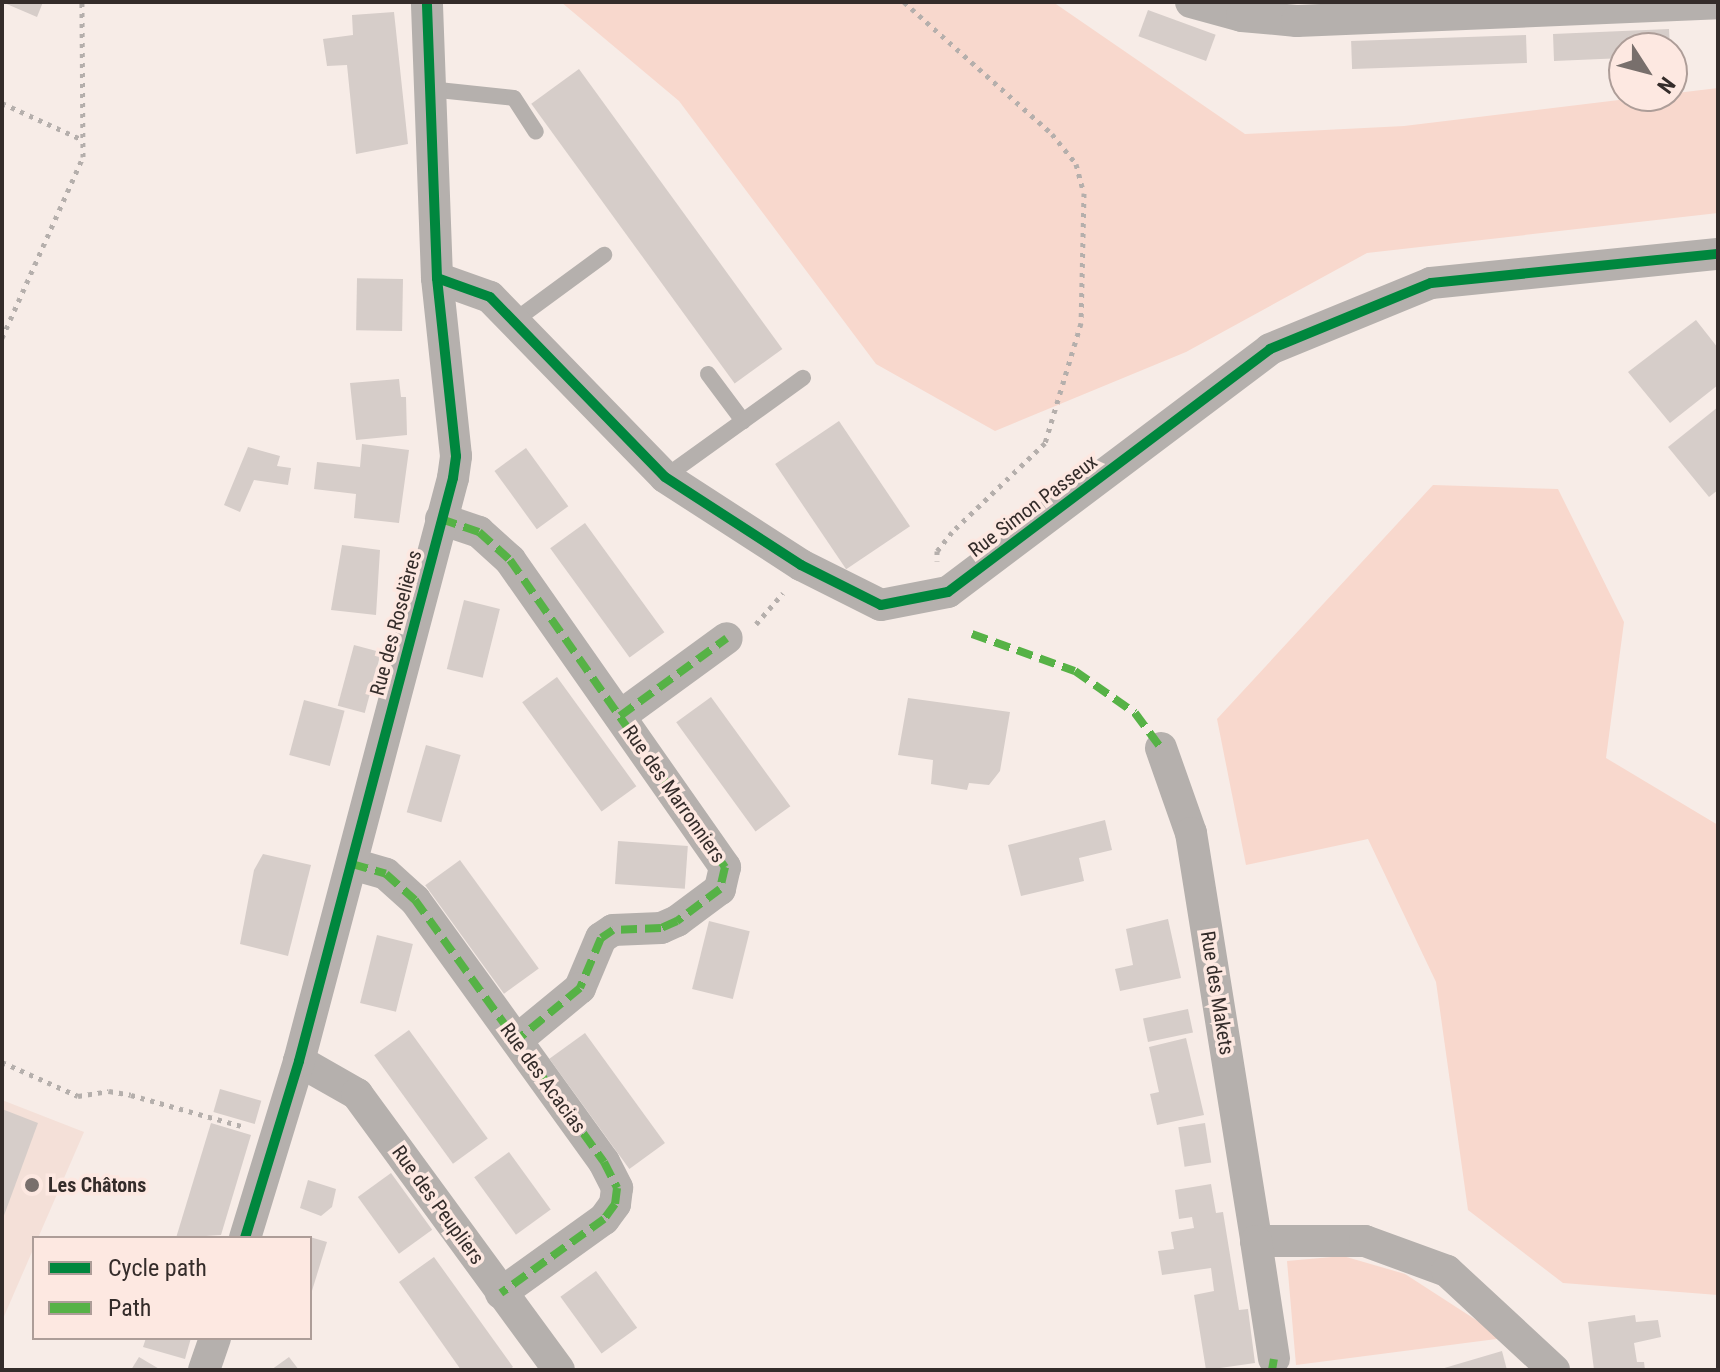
<!DOCTYPE html>
<html>
<head>
<meta charset="utf-8">
<style>
  body { margin:0 }
  #map { position:relative; width:1720px; height:1372px; overflow:hidden; background:#f7ece7; font-family:"Roboto Condensed",sans-serif }
  div>[style] { position:absolute }
  .built>* { inset:0; background:#f4e0d8 }
  .green>* { inset:0; background:#f8d8cd }
  .building>* { inset:0; background:#d6cdc9; transform-origin:0 0 }
  .path>* { height:5px; margin-top:-2.5px; transform-origin:0; background:repeating-linear-gradient(90deg,#b5afac 0 4px,transparent 0 10px) }
  .lane>* { height:16px; margin:-8px; padding:0 8px; transform-origin:8px; border-radius:8px; background:#b5b0ad }
  .street>* { height:32px; margin:-16px; padding:0 16px; transform-origin:16px; border-radius:16px; background:#b5b0ad }
  .quiet>* { height:8px; margin-top:-4px; transform-origin:0; background:repeating-linear-gradient(90deg,#56b246 0 16px,transparent 0 24px) }
  .cycleway>* { height:10px; margin:-5px; padding:0 5px; transform-origin:5px; border-radius:5px; background:#00873e }
  .dots>* { width:22px; height:22px; translate:-50% -50%; box-sizing:border-box; border:4px solid #fde8e1; border-radius:50% }
  span { translate:-50% -50%; white-space:nowrap; text-align:center; line-height:1.15; -webkit-text-stroke:7px #fde8e1; paint-order:stroke }
  .street-label { font-size:20px; color:#342c2a }
  .poi-label { font-size:20px; color:#342c2a; font-weight:700 }
  .left { translate:0 -50%; text-align:left }
  .frame { position:absolute; inset:0; border:4px solid #342c2a; pointer-events:none }
  .legend { position:absolute; left:32px; top:1236px; width:280px; height:104px; box-sizing:border-box; background:#fde8e1; border:2px solid #ad9d98; margin:0; padding:10px 14px; list-style:none; font-size:24px; color:#342c2a }
  .legend li { display:flex; align-items:center; gap:16px; height:40px }
  .legend b { width:40px; border:2px solid #ad9d98 }
  .north { position:absolute; left:1608px; top:32px; width:80px; height:80px; box-sizing:border-box; background:#fde8e1; border:2px solid #ad9d98; border-radius:50%; rotate:126deg; font-size:22px; font-weight:700; line-height:32px; text-align:center; color:#342c2a }
  .north::after { content:''; display:block; margin:auto; width:28px; height:36px; background:#786f6c; clip-path:polygon(50% 0,100% 100%,50% 72%,0 100%) }
</style>
</head>
<body>
<div id="map">
  <div class="built">
    <div style="clip-path:polygon(2px 1100px,84px 1132px,2px 1321px)"></div>
  </div>
  <div class="green">
    <div style="clip-path:polygon(561px 2px,1053px 2px,1245px 134px,1404px 126px,1718px 88px,1718px 213px,1367px 253px,1186px 352px,995px 431px,876px 364px,679px 101px)"></div>
    <div style="clip-path:polygon(1433px 485px,1558px 489px,1624px 622px,1606px 758px,1718px 825px,1718px 1295px,1563px 1283px,1468px 1210px,1436px 982px,1368px 839px,1246px 865px,1217px 719px)"></div>
    <div style="clip-path:polygon(1343px 1256px,1405px 1274px,1504px 1338px,1296px 1365px,1287px 1261px)"></div>
  </div>
  <div class="building">
    <div style="clip-path:polygon(2px 2px,43px 2px,37px 17px)"></div>
    <div style="left:1148px;top:10px;width:72px;height:28px;rotate:20deg"></div>
    <div style="clip-path:polygon(394px 12px,408px 144px,356px 154px,347px 65px,327px 66px,323px 39px,353px 35px,352px 15px)"></div>
    <div style="clip-path:polygon(1669px 29px,1670px 48px,1624px 48px,1624px 58px,1554px 61px,1553px 34px)"></div>
    <div style="left:1526px;top:35px;width:28px;height:175px;rotate:88deg"></div>
    <div style="left:579px;top:69px;width:346px;height:59px;rotate:54deg"></div>
    <div style="left:403px;top:279px;width:52px;height:46px;rotate:91deg"></div>
    <div style="clip-path:polygon(1696px 320px,1718px 348px,1718px 385px,1670px 423px,1628px 372px)"></div>
    <div style="clip-path:polygon(399px 379px,401px 397px,406px 397px,407px 435px,356px 440px,350px 383px)"></div>
    <div style="clip-path:polygon(1718px 407px,1718px 490px,1709px 497px,1668px 447px)"></div>
    <div style="left:839px;top:421px;width:127px;height:77px;rotate:56deg"></div>
    <div style="clip-path:polygon(362px 444px,409px 450px,399px 523px,354px 518px,356px 494px,314px 489px,317px 462px,360px 467px)"></div>
    <div style="clip-path:polygon(248px 447px,280px 456px,277px 466px,291px 468px,288px 485px,254px 480px,240px 512px,224px 505px)"></div>
    <div style="left:526px;top:448px;width:72px;height:39px;rotate:54deg"></div>
    <div style="left:585px;top:523px;width:135px;height:43px;rotate:54deg"></div>
    <div style="clip-path:polygon(342px 545px,380px 550px,376px 615px,331px 610px)"></div>
    <div style="left:464px;top:600px;width:37px;height:71px;rotate:14deg"></div>
    <div style="left:354px;top:645px;width:28px;height:63px;rotate:15deg"></div>
    <div style="left:557px;top:677px;width:135px;height:43px;rotate:54deg"></div>
    <div style="left:711px;top:697px;width:135px;height:43px;rotate:54deg"></div>
    <div style="clip-path:polygon(908px 698px,1010px 712px,1000px 771px,989px 785px,969px 783px,967px 790px,931px 784px,933px 760px,898px 755px)"></div>
    <div style="left:304px;top:700px;width:42px;height:57px;rotate:15deg"></div>
    <div style="left:426px;top:745px;width:36px;height:70px;rotate:16deg"></div>
    <div style="clip-path:polygon(1105px 820px,1112px 850px,1079px 858px,1084px 881px,1021px 896px,1008px 845px)"></div>
    <div style="left:618px;top:841px;width:70px;height:43px;rotate:4deg"></div>
    <div style="clip-path:polygon(263px 854px,311px 865px,288px 956px,240px 944px,254px 870px)"></div>
    <div style="left:460px;top:860px;width:134px;height:43px;rotate:54deg"></div>
    <div style="clip-path:polygon(1168px 919px,1181px 978px,1120px 991px,1115px 969px,1133px 965px,1126px 929px)"></div>
    <div style="left:709px;top:921px;width:42px;height:70px;rotate:14deg"></div>
    <div style="left:377px;top:935px;width:37px;height:70px;rotate:14deg"></div>
    <div style="left:1188px;top:1009px;width:24px;height:46px;rotate:78deg"></div>
    <div style="left:409px;top:1030px;width:134px;height:43px;rotate:54deg"></div>
    <div style="left:585px;top:1033px;width:136px;height:44px;rotate:54deg"></div>
    <div style="clip-path:polygon(1186px 1038px,1204px 1115px,1157px 1125px,1150px 1094px,1159px 1092px,1149px 1047px)"></div>
    <div style="left:220px;top:1089px;width:43px;height:24px;rotate:16deg"></div>
    <div style="clip-path:polygon(2px 1109px,38px 1123px,2px 1221px)"></div>
    <div style="clip-path:polygon(211px 1123px,251px 1135px,221px 1235px,176px 1238px)"></div>
    <div style="left:1205px;top:1123px;width:40px;height:27px;rotate:81deg"></div>
    <div style="left:509px;top:1152px;width:71px;height:43px;rotate:54deg"></div>
    <div style="left:391px;top:1173px;width:70px;height:41px;rotate:54deg"></div>
    <div style="clip-path:polygon(308px 1180px,336px 1189px,332px 1207px,321px 1216px,300px 1208px)"></div>
    <div style="clip-path:polygon(1211px 1184px,1216px 1213px,1223px 1212px,1239px 1310px,1248px 1309px,1255px 1363px,1206px 1370px,1194px 1295px,1214px 1291px,1211px 1268px,1162px 1275px,1158px 1251px,1174px 1249px,1171px 1232px,1194px 1228px,1192px 1217px,1179px 1219px,1175px 1190px)"></div>
    <div style="clip-path:polygon(310px 1237px,327px 1242px,311px 1294px,310px 1294px)"></div>
    <div style="clip-path:polygon(434px 1257px,513px 1367px,509px 1370px,461px 1370px,399px 1282px)"></div>
    <div style="left:596px;top:1271px;width:70px;height:44px;rotate:54deg"></div>
    <div style="clip-path:polygon(1635px 1315px,1636px 1322px,1658px 1320px,1661px 1337px,1634px 1343px,1637px 1362px,1644px 1362px,1645px 1370px,1594px 1370px,1588px 1322px)"></div>
    <div style="clip-path:polygon(146px 1338px,191px 1338px,185px 1359px,143px 1347px)"></div>
    <div style="clip-path:polygon(1502px 1351px,1507px 1370px,1441px 1370px,1441px 1369px)"></div>
    <div style="clip-path:polygon(139px 1357px,161px 1370px,131px 1370px)"></div>
    <div style="clip-path:polygon(289px 1357px,299px 1370px,271px 1370px)"></div>
  </div>
  <div class="path">
    <div style="left:904px;top:2px;width:198px;rotate:41.7deg"></div>
    <div style="left:1052px;top:134px;width:38px;rotate:51deg"></div>
    <div style="left:1076px;top:164px;width:30px;rotate:75deg"></div>
    <div style="left:1084px;top:193px;width:130px;rotate:91.3deg"></div>
    <div style="left:1081px;top:323px;width:125px;rotate:106.7deg"></div>
    <div style="left:1045px;top:443px;width:129px;rotate:136.3deg"></div>
    <div style="left:952px;top:532px;width:24px;rotate:128deg"></div>
    <div style="left:937px;top:551px;width:10px;rotate:90deg"></div>
    <div style="left:2px;top:103px;width:89px;rotate:24.6deg"></div>
    <div style="left:2px;top:338px;width:198px;rotate:-65.9deg"></div>
    <div style="left:83px;top:157px;width:155px;rotate:-90.4deg"></div>
    <div style="left:756px;top:624px;width:41px;rotate:-48.9deg"></div>
    <div style="left:2px;top:1062px;width:83px;rotate:24.1deg"></div>
    <div style="left:78px;top:1096px;width:31px;rotate:-9deg"></div>
    <div style="left:109px;top:1091px;width:22px;rotate:10deg"></div>
    <div style="left:131px;top:1095px;width:118px;rotate:15.7deg"></div>
  </div>
  <div class="lane">
    <div style="left:429px;top:89px;width:85px;rotate:6deg"></div>
    <div style="left:514px;top:98px;width:40px;rotate:57.1deg"></div>
    <div style="left:514px;top:321px;width:112px;rotate:-36.3deg"></div>
    <div style="left:708px;top:374px;width:59px;rotate:53.3deg"></div>
    <div style="left:665px;top:477px;width:170px;rotate:-35.7deg"></div>
  </div>
  <div class="street">
    <div style="left:1191px;top:2px;width:53px;rotate:15.4deg"></div>
    <div style="left:1242px;top:16px;width:55px;rotate:5.2deg"></div>
    <div style="left:1297px;top:21px;width:421px;rotate:-2.4deg"></div>
    <div style="left:437px;top:278px;width:56px;rotate:19.7deg"></div>
    <div style="left:490px;top:297px;width:251px;rotate:45.8deg"></div>
    <div style="left:665px;top:477px;width:162px;rotate:32.9deg"></div>
    <div style="left:801px;top:565px;width:89px;rotate:26.6deg"></div>
    <div style="left:881px;top:605px;width:68px;rotate:-11deg"></div>
    <div style="left:948px;top:592px;width:403px;rotate:-37deg"></div>
    <div style="left:1270px;top:349px;width:174px;rotate:-22.3deg"></div>
    <div style="left:1431px;top:283px;width:288px;rotate:-5.8deg"></div>
    <div style="left:441px;top:519px;width:40px;rotate:18.9deg"></div>
    <div style="left:479px;top:532px;width:42px;rotate:42.1deg"></div>
    <div style="left:510px;top:560px;width:375px;rotate:55deg"></div>
    <div style="left:725px;top:867px;width:23px;rotate:103deg"></div>
    <div style="left:720px;top:889px;width:54px;rotate:143.3deg"></div>
    <div style="left:677px;top:921px;width:17px;rotate:156deg"></div>
    <div style="left:661px;top:928px;width:48px;rotate:177.6deg"></div>
    <div style="left:613px;top:930px;width:14px;rotate:146deg"></div>
    <div style="left:601px;top:938px;width:54px;rotate:112.8deg"></div>
    <div style="left:580px;top:988px;width:82px;rotate:140.5deg"></div>
    <div style="left:620px;top:716px;width:132px;rotate:-36.1deg"></div>
    <div style="left:1161px;top:748px;width:90px;rotate:70.6deg"></div>
    <div style="left:1191px;top:833px;width:413px;rotate:80.9deg"></div>
    <div style="left:1256px;top:1241px;width:109px"></div>
    <div style="left:1365px;top:1241px;width:87px;rotate:20.1deg"></div>
    <div style="left:1447px;top:1271px;width:146px;rotate:42.8deg"></div>
    <div style="left:352px;top:864px;width:35px;rotate:16deg"></div>
    <div style="left:386px;top:874px;width:39px;rotate:42deg"></div>
    <div style="left:415px;top:900px;width:323px;rotate:54.2deg"></div>
    <div style="left:604px;top:1162px;width:29px;rotate:63deg"></div>
    <div style="left:617px;top:1188px;width:16px;rotate:97deg"></div>
    <div style="left:615px;top:1204px;width:19px;rotate:126deg"></div>
    <div style="left:604px;top:1219px;width:127px;rotate:144.3deg"></div>
    <div style="left:299px;top:1061px;width:67px;rotate:29.6deg"></div>
    <div style="left:357px;top:1094px;width:342px;rotate:53.8deg"></div>
    <div style="left:245px;top:1238px;width:185px;rotate:-73deg"></div>
    <div style="left:299px;top:1061px;width:603px;rotate:-75.2deg"></div>
    <div style="left:453px;top:478px;width:22px;rotate:-82deg"></div>
    <div style="left:456px;top:456px;width:179px;rotate:-96.1deg"></div>
    <div style="left:437px;top:278px;width:276px;rotate:-92.1deg"></div>
    <div style="left:1256px;top:1241px;width:119px;rotate:81.3deg"></div>
    <div style="left:204px;top:1370px;width:34px;rotate:-71deg"></div>
  </div>
  <div class="quiet">
    <div style="left:441px;top:519px;width:40px;rotate:18.9deg"></div>
    <div style="left:479px;top:532px;width:42px;rotate:42.1deg"></div>
    <div style="left:510px;top:560px;width:375px;rotate:55deg"></div>
    <div style="left:725px;top:867px;width:23px;rotate:103deg"></div>
    <div style="left:720px;top:889px;width:54px;rotate:143.3deg"></div>
    <div style="left:677px;top:921px;width:17px;rotate:156deg"></div>
    <div style="left:661px;top:928px;width:48px;rotate:177.6deg"></div>
    <div style="left:613px;top:930px;width:14px;rotate:146deg"></div>
    <div style="left:601px;top:938px;width:54px;rotate:112.8deg"></div>
    <div style="left:580px;top:988px;width:82px;rotate:140.5deg"></div>
    <div style="left:972px;top:634px;width:109px;rotate:19.8deg"></div>
    <div style="left:1075px;top:671px;width:73px;rotate:35deg"></div>
    <div style="left:1135px;top:713px;width:44px;rotate:53.4deg"></div>
    <div style="left:620px;top:716px;width:132px;rotate:-36.1deg"></div>
    <div style="left:352px;top:864px;width:35px;rotate:16deg"></div>
    <div style="left:386px;top:874px;width:39px;rotate:42deg"></div>
    <div style="left:415px;top:900px;width:323px;rotate:54.2deg"></div>
    <div style="left:604px;top:1162px;width:29px;rotate:63deg"></div>
    <div style="left:617px;top:1188px;width:16px;rotate:97deg"></div>
    <div style="left:615px;top:1204px;width:19px;rotate:126deg"></div>
    <div style="left:604px;top:1219px;width:127px;rotate:144.3deg"></div>
    <div style="left:1272px;top:1370px;width:11px;rotate:-80deg"></div>
  </div>
  <div class="cycleway">
    <div style="left:437px;top:278px;width:56px;rotate:19.7deg"></div>
    <div style="left:490px;top:297px;width:251px;rotate:45.8deg"></div>
    <div style="left:665px;top:477px;width:162px;rotate:32.9deg"></div>
    <div style="left:801px;top:565px;width:89px;rotate:26.6deg"></div>
    <div style="left:881px;top:605px;width:68px;rotate:-11deg"></div>
    <div style="left:948px;top:592px;width:403px;rotate:-37deg"></div>
    <div style="left:1270px;top:349px;width:174px;rotate:-22.3deg"></div>
    <div style="left:1431px;top:283px;width:288px;rotate:-5.8deg"></div>
    <div style="left:245px;top:1238px;width:185px;rotate:-73deg"></div>
    <div style="left:299px;top:1061px;width:603px;rotate:-75.2deg"></div>
    <div style="left:453px;top:478px;width:22px;rotate:-82deg"></div>
    <div style="left:456px;top:456px;width:179px;rotate:-96.1deg"></div>
    <div style="left:437px;top:278px;width:276px;rotate:-92.1deg"></div>
  </div>
  <div class="dots">
    <div style="left:32px;top:1185px;background:#786f6c"></div>
  </div>
  <div class="street-label">
    <span style="left:1033px;top:506px;rotate:-37deg">Rue Simon Passeux</span>
    <span style="left:396px;top:623px;rotate:-75deg">Rue des Roselières</span>
    <span style="left:674px;top:794px;rotate:55deg">Rue des Marronniers</span>
    <span style="left:1217px;top:993px;rotate:81deg">Rue des Makets</span>
    <span style="left:543px;top:1078px;rotate:54deg">Rue des Acacias</span>
    <span style="left:438px;top:1205px;rotate:54deg">Rue des Peupliers</span>
  </div>
  <div class="poi-label">
    <span class="left" style="left:48px;top:1185px">Les Châtons</span>
  </div>
  <div class="frame"></div>
  <ul class="legend">
  <li><b style="height:10px;background:#00873e"></b>Cycle path</li>
  <li><b style="height:10px;background:#56b246"></b>Path</li>
  </ul>
  <div class="north">N</div>
</div>
</body>
</html>
